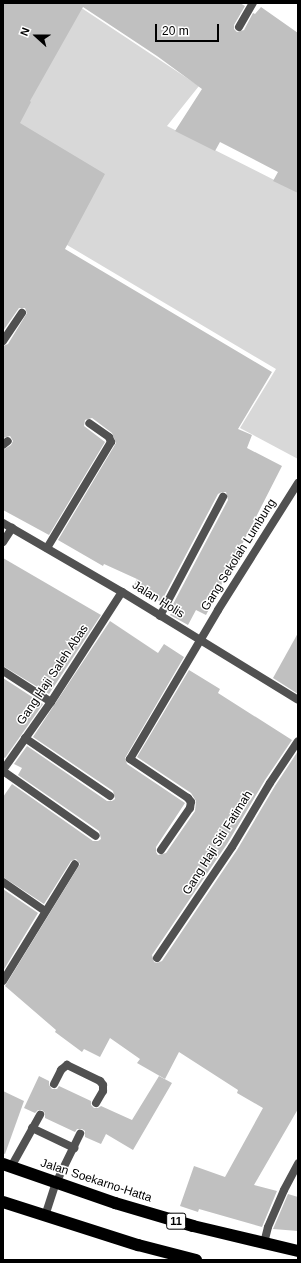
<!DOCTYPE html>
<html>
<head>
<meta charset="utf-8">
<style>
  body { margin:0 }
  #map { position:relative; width:301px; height:1263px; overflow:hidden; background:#fff; font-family:Helvetica,sans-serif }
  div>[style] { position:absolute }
  .green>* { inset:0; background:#d8d8d8 }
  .building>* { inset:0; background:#c0c0c0 }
  .lane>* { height:8px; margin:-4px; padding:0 4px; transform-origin:4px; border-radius:4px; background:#515151 }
  .street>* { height:8px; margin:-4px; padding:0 4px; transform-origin:4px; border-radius:4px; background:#515151 }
  .highway>* { height:12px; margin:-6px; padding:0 6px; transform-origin:6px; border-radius:6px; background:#000 }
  span { translate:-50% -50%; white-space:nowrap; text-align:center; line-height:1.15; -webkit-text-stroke:3px #fff; paint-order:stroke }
  .shield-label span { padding:1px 3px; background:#fff; border:1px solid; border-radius:3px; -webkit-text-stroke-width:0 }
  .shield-label { font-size:11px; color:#000; font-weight:700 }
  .street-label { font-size:12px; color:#000 }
  .frame { position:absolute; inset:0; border:4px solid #000; pointer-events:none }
  .north { position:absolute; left:16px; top:16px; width:40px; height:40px; -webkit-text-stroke:3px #fff; paint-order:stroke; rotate:291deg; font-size:11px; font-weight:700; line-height:16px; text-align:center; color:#000 }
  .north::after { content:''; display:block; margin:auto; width:14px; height:18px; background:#000; clip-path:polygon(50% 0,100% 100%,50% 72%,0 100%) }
  .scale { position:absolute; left:155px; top:24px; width:64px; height:18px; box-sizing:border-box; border:2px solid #000; border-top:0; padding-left:5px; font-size:12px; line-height:14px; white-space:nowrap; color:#000; -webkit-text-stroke:3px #fff; paint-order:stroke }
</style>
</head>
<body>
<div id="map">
  <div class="green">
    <div style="clip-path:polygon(3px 3px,74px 3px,199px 86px,167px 126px,298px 192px,298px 459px,240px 428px,276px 369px,3px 207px)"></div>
  </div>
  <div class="building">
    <div style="clip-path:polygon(3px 3px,240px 3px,245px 6px,234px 25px,234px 29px,237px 32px,244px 30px,253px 13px,255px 14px,261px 7px,298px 33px,298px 193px,273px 181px,278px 172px,220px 142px,215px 151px,175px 131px,202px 89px,157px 56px,83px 7px,30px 101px,31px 102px,20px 123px,105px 174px,65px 249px,272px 372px,238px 429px,252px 435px,247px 448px,282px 466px,206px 615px,196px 610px,188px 625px,170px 615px,174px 609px,171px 608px,228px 500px,226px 492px,222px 492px,218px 494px,161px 602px,133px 587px,137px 579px,104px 564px,103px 566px,58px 540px,116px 443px,112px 433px,92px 418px,85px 420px,84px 426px,105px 442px,49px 535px,3px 510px,3px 450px,11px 445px,13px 441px,10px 436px,3px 438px,3px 346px,8px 344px,27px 313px,25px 308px,19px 308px,3px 331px)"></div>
    <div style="clip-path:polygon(3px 558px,101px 615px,49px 694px,3px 666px)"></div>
    <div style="clip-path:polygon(110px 621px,158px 653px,164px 644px,184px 657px,125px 758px,127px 764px,185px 803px,156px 847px,156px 852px,158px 855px,166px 853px,195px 811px,196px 801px,191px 793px,137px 757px,189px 670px,220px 689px,218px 693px,292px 740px,265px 780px,227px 844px,152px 955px,154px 962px,157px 963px,162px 961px,237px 850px,275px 786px,298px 751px,298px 1109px,254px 1185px,277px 1191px,262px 1227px,199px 1209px,198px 1212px,180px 1206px,194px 1166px,225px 1177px,263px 1108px,237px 1093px,238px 1090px,179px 1052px,165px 1079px,137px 1063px,140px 1059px,110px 1038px,100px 1057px,84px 1049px,82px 1052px,55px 1032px,56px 1030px,5px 986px,80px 864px,76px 859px,71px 861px,44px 904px,3px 877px,3px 797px,12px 784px,93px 841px,98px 841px,101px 839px,99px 831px,18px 775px,22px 768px,14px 764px,27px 746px,107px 801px,112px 801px,115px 799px,113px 791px,33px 737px)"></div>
    <div style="clip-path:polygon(298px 633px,298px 694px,273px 678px)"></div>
    <div style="clip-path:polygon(3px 678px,43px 704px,5px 758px,3px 757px)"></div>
    <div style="clip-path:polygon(3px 889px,38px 913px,3px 971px)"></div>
    <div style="clip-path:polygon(39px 1076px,49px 1081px,49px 1085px,52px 1089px,57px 1089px,59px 1086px,91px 1101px,91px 1105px,94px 1108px,98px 1108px,101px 1106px,132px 1120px,159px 1076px,172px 1083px,133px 1150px,106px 1134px,101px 1144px,85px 1137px,85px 1131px,82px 1129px,77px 1129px,75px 1132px,45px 1118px,45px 1113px,42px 1110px,38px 1110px,35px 1113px,24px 1108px)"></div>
    <div style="clip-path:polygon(3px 1091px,24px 1101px,5px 1154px,3px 1153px)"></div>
    <div style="clip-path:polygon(288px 1194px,298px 1197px,298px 1231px,273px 1229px)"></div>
  </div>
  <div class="lane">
    <div style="left:160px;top:616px;width:135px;rotate:-62.1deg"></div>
    <div style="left:54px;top:1084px;width:16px;rotate:-63deg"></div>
    <div style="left:61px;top:1070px;width:8px;rotate:-40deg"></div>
    <div style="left:67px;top:1065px;width:37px;rotate:26deg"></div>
    <div style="left:100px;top:1081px;width:5px;rotate:53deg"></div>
    <div style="left:103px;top:1085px;width:6px;rotate:90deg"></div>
    <div style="left:103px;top:1091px;width:14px;rotate:120deg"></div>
    <div style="left:32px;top:1128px;width:47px;rotate:25.5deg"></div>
    <div style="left:11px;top:1167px;width:60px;rotate:-60.9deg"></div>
    <div style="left:45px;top:1216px;width:35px;rotate:-72deg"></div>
    <div style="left:56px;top:1183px;width:55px;rotate:-63.9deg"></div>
    <div style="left:264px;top:1243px;width:16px;rotate:-76deg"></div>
    <div style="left:268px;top:1227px;width:40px;rotate:-66.6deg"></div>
    <div style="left:284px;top:1190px;width:30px;rotate:-62deg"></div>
  </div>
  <div class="street">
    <div style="left:239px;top:27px;width:28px;rotate:-60deg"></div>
    <div style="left:3px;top:341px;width:34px;rotate:-56deg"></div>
    <div style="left:3px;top:445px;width:6px;rotate:-39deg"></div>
    <div style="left:3px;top:523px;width:138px;rotate:30.1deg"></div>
    <div style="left:122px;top:592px;width:206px;rotate:31.5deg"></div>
    <div style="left:3px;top:542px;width:17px;rotate:-57deg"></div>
    <div style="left:47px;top:548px;width:124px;rotate:-58.9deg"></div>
    <div style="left:111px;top:442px;width:5px;rotate:-112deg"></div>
    <div style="left:109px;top:437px;width:24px;rotate:-145deg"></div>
    <div style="left:3px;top:671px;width:57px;rotate:32.9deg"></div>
    <div style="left:25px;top:738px;width:103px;rotate:34.3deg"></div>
    <div style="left:3px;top:770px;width:83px;rotate:-54.8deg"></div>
    <div style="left:51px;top:702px;width:131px;rotate:-57.2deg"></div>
    <div style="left:3px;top:771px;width:113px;rotate:35deg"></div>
    <div style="left:161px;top:850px;width:51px;rotate:-55.4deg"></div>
    <div style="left:190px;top:808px;width:6px;rotate:-81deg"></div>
    <div style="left:191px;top:802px;width:5px;rotate:-127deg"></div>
    <div style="left:188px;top:798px;width:70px;rotate:-146.1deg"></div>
    <div style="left:130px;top:759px;width:173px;rotate:-59.4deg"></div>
    <div style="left:218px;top:610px;width:150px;rotate:-57.8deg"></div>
    <div style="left:3px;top:882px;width:51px;rotate:34.6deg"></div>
    <div style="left:157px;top:958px;width:134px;rotate:-56deg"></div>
    <div style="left:232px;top:847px;width:74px;rotate:-59.3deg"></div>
    <div style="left:270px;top:783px;width:50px;rotate:-56.3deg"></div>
    <div style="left:3px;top:981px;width:137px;rotate:-58.4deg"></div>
  </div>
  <div class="highway">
    <div style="left:3px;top:1164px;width:119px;rotate:19.2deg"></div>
    <div style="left:115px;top:1203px;width:81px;rotate:16.4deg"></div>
    <div style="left:193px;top:1226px;width:108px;rotate:13.4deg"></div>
    <div style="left:3px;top:1202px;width:142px;rotate:17.7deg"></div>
    <div style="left:138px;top:1245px;width:60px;rotate:14.5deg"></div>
  </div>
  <div class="shield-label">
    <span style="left:176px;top:1221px">11</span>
  </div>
  <div class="street-label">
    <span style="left:239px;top:555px;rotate:-58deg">Gang Sekolah Lumbung</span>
    <span style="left:158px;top:600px;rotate:32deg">Jalan Holis</span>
    <span style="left:53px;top:675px;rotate:-56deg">Gang Haji Saleh Abas</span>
    <span style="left:218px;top:843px;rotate:-58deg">Gang Haji Siti Fatimah</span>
    <span style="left:96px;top:1181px;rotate:18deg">Jalan Soekarno-Hatta</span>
  </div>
  <div class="frame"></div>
  <div class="north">N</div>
  <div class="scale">20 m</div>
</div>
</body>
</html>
